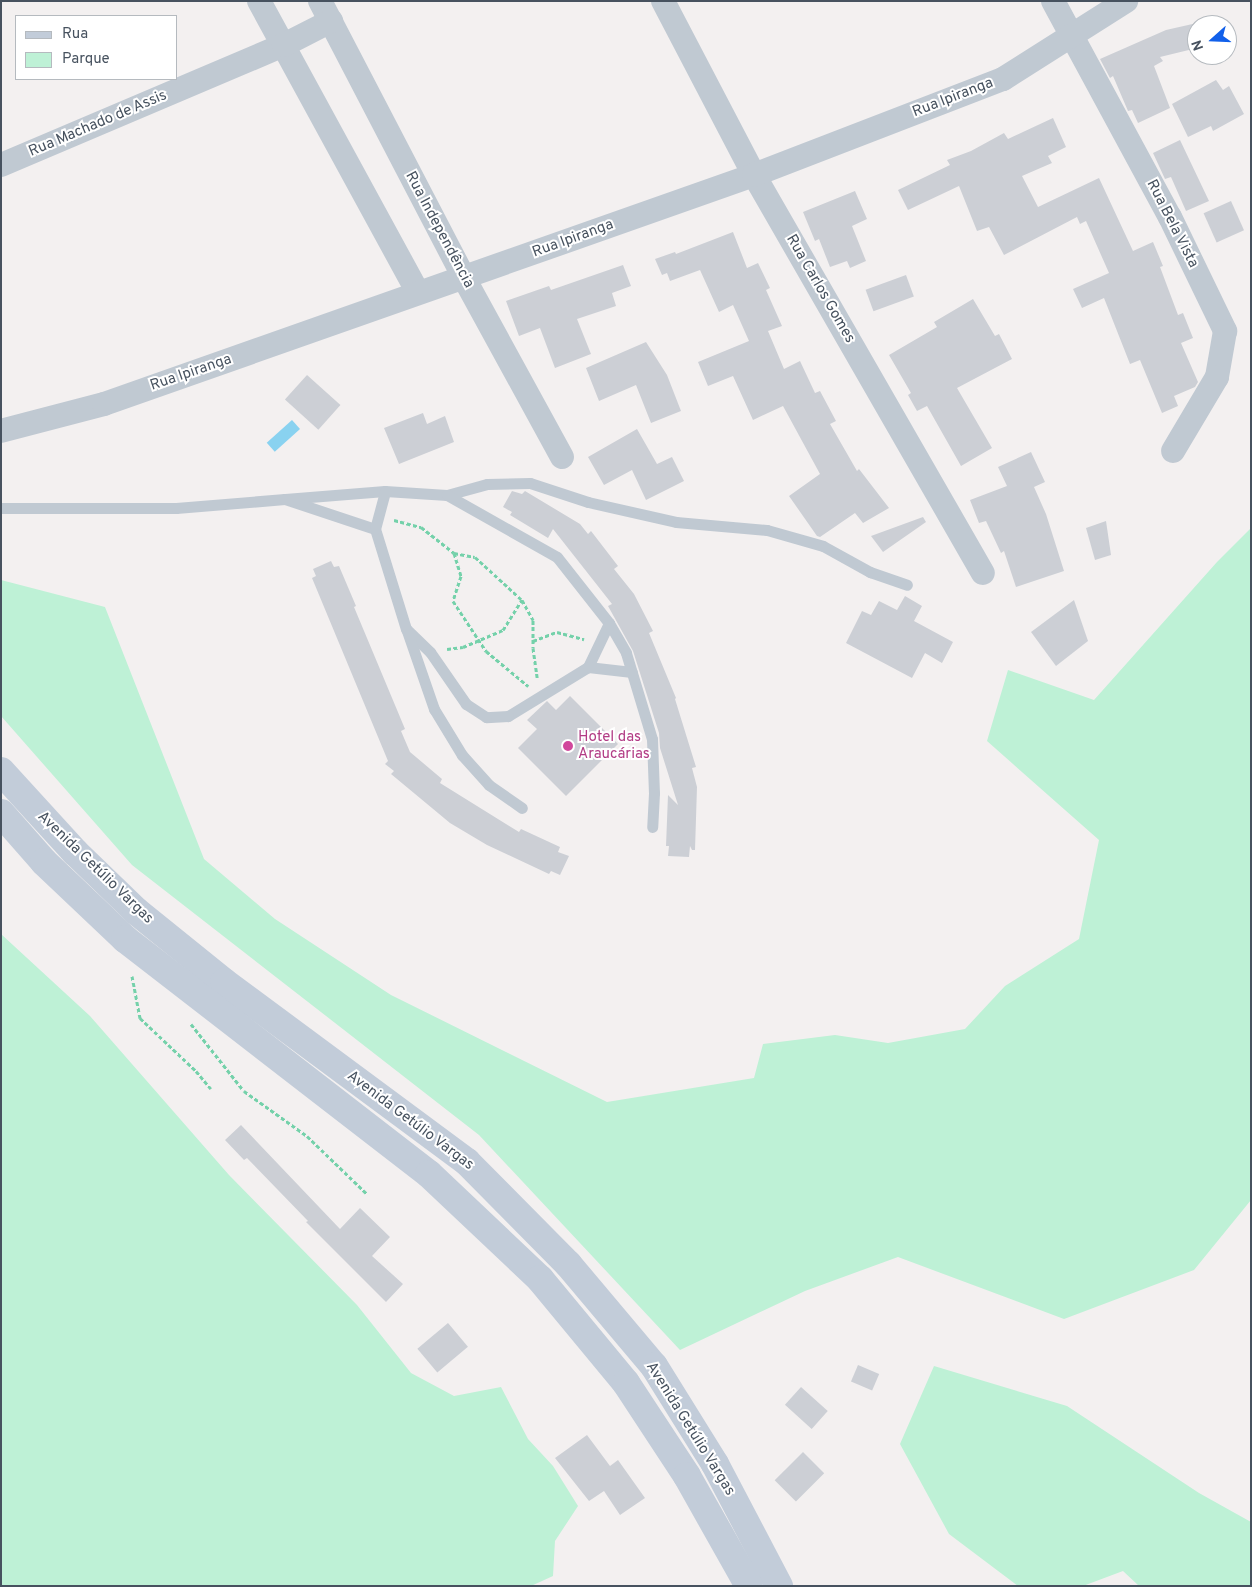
<!DOCTYPE html>
<html>
<head>
<meta charset="utf-8">
<style>
  body { margin:0 }
  #map { position:relative; width:1252px; height:1587px; overflow:hidden; background:#f3f0f0; font-family:Overpass,sans-serif }
  div>[style] { position:absolute }
  .green>* { inset:0; background:#bef1d6 }
  .water>* { inset:0; background:#89d2f0; transform-origin:0 0 }
  .building>* { inset:0; background:#cccfd5; transform-origin:0 0 }
  .path>* { height:3px; margin-top:-1.5px; transform-origin:0; background:repeating-linear-gradient(90deg,#74d1aa 0 4px,transparent 0 6.5px) }
  .service>* { height:11px; margin:-5.5px; padding:0 5.5px; transform-origin:5.5px; border-radius:5.5px; background:#c0c9d2 }
  .minor>* { height:24px; margin:-12px; padding:0 12px; transform-origin:12px; border-radius:12px; background:#c0c9d2 }
  .secondary>* { height:28px; margin:-14px; padding:0 14px; transform-origin:14px; border-radius:14px; background:#c2ccd9 }
  .dots>* { width:14px; height:14px; translate:-50% -50%; box-sizing:border-box; border:2px solid #fff; border-radius:50% }
  span { translate:-50% -50%; white-space:nowrap; text-align:center; line-height:1.15; -webkit-text-stroke:4px #fff; paint-order:stroke }
  .street-label { font-size:15px; color:#47525f }
  .hotel-label { font-size:15px; color:#b23c85 }
  .left { translate:0 -50%; text-align:left }
  .frame { position:absolute; inset:0; border:2px solid #47525f; pointer-events:none }
  .legend { position:absolute; left:15px; top:15px; width:162px; height:65px; box-sizing:border-box; background:#fff; border:1px solid #b5babf; margin:0; padding:6px 9px; list-style:none; font-size:15px; color:#47525f }
  .legend li { display:flex; align-items:center; gap:10px; height:25px }
  .legend b { width:25px; border:1px solid #b5babf }
  .north { position:absolute; left:1187px; top:15px; width:50px; height:50px; box-sizing:border-box; background:#fff; border:1px solid #b5babf; border-radius:50%; rotate:250deg; font-size:14px; font-weight:700; line-height:20px; text-align:center; color:#47525f }
  .north::after { content:''; display:block; margin:auto; width:18px; height:22px; background:#1260ea; clip-path:polygon(50% 0,100% 100%,50% 72%,0 100%) }
</style>
</head>
<body>
<div id="map">
  <div class="green">
    <div style="clip-path:polygon(1251px 528px,1251px 1200px,1194px 1270px,1064px 1319px,898px 1257px,805px 1291px,680px 1350px,479px 1135px,132px 865px,1px 716px,1px 580px,105px 607px,204px 859px,275px 919px,391px 995px,607px 1102px,754px 1078px,763px 1044px,835px 1035px,888px 1043px,965px 1029px,1005px 986px,1079px 939px,1099px 840px,987px 741px,1008px 670px,1094px 700px,1217px 562px)"></div>
    <div style="clip-path:polygon(1px 934px,90px 1016px,229px 1175px,357px 1305px,411px 1373px,454px 1396px,501px 1387px,528px 1439px,553px 1466px,578px 1506px,555px 1541px,553px 1576px,531px 1586px,1px 1586px)"></div>
    <div style="clip-path:polygon(934px 1366px,1067px 1406px,1199px 1493px,1251px 1522px,1251px 1586px,1139px 1586px,1123px 1571px,1083px 1586px,1018px 1586px,949px 1534px,900px 1444px)"></div>
  </div>
  <div class="water">
    <div style="left:292px;top:420px;width:12px;height:34px;rotate:48deg"></div>
  </div>
  <div class="building">
    <div style="clip-path:polygon(1197px 23px,1197px 48px,1160px 57px,1163px 61px,1154px 66px,1170px 108px,1138px 123px,1132px 110px,1128px 111px,1113px 76px,1110px 78px,1100px 59px,1166px 30px)"></div>
    <div style="clip-path:polygon(1216px 80px,1223px 90px,1229px 86px,1244px 114px,1213px 131px,1211px 126px,1188px 137px,1172px 104px)"></div>
    <div style="clip-path:polygon(1053px 118px,1066px 147px,1048px 156px,1052px 163px,1022px 176px,1038px 207px,1099px 178px,1133px 251px,1153px 242px,1163px 266px,1160px 267px,1178px 315px,1183px 313px,1193px 338px,1181px 343px,1198px 382px,1195px 387px,1174px 396px,1178px 406px,1162px 413px,1140px 360px,1130px 364px,1104px 298px,1082px 308px,1073px 289px,1109px 273px,1086px 221px,1080px 224px,1077px 217px,1004px 255px,989px 227px,977px 231px,959px 186px,908px 210px,898px 190px,950px 165px,947px 160px,971px 151px,1004px 133px,1008px 139px)"></div>
    <div style="clip-path:polygon(1180px 140px,1209px 201px,1186px 211px,1171px 177px,1165px 179px,1153px 153px)"></div>
    <div style="clip-path:polygon(855px 191px,867px 219px,852px 226px,866px 261px,850px 268px,847px 261px,830px 267px,819px 239px,815px 241px,803px 212px)"></div>
    <div style="left:1231px;top:201px;width:32px;height:30px;rotate:66deg"></div>
    <div style="clip-path:polygon(733px 232px,747px 268px,758px 263px,770px 288px,766px 290px,782px 326px,768px 331px,784px 369px,800px 361px,815px 393px,820px 391px,836px 421px,830px 424px,857px 471px,859px 469px,889px 508px,863px 523px,855px 513px,820px 537px,817px 536px,789px 496px,820px 474px,783px 406px,753px 420px,733px 376px,708px 386px,698px 362px,749px 341px,733px 305px,719px 312px,700px 270px,670px 281px,667px 273px,662px 275px,655px 259px,675px 252px,676px 254px)"></div>
    <div style="clip-path:polygon(623px 265px,631px 286px,612px 293px,616px 306px,577px 319px,591px 354px,555px 368px,540px 328px,519px 336px,506px 301px,549px 286px,551px 290px)"></div>
    <div style="left:906px;top:275px;width:23px;height:43px;rotate:70deg"></div>
    <div style="clip-path:polygon(973px 299px,995px 336px,999px 334px,1012px 359px,957px 388px,992px 448px,961px 466px,927px 406px,917px 411px,908px 395px,911px 393px,889px 355px,937px 327px,934px 322px)"></div>
    <div style="clip-path:polygon(646px 342px,667px 375px,681px 411px,651px 423px,636px 385px,599px 401px,586px 368px)"></div>
    <div style="left:307px;top:375px;width:45px;height:33px;rotate:42deg"></div>
    <div style="clip-path:polygon(423px 413px,427px 424px,445px 416px,454px 442px,399px 464px,384px 428px)"></div>
    <div style="clip-path:polygon(637px 429px,657px 464px,672px 457px,684px 481px,646px 500px,632px 470px,604px 485px,588px 457px)"></div>
    <div style="clip-path:polygon(1031px 452px,1045px 482px,1034px 487px,1046px 514px,1064px 571px,1016px 587px,1004px 551px,1001px 553px,986px 521px,979px 523px,970px 500px,1007px 486px,998px 467px)"></div>
    <div style="clip-path:polygon(512px 491px,522px 494px,525px 491px,580px 524px,588px 534px,591px 531px,618px 566px,614px 569px,634px 594px,653px 631px,649px 633px,676px 698px,675px 699px,696px 767px,692px 768px,697px 787px,695px 850px,692px 850px,690px 846px,689px 857px,668px 856px,669px 846px,666px 846px,668px 795px,678px 805px,660px 748px,659px 733px,633px 651px,608px 606px,612px 604px,553px 529px,548px 538px,510px 515px,512px 512px,503px 507px)"></div>
    <div style="clip-path:polygon(923px 517px,926px 522px,883px 552px,871px 536px)"></div>
    <div style="clip-path:polygon(1106px 521px,1111px 555px,1095px 560px,1086px 528px)"></div>
    <div style="clip-path:polygon(331px 561px,334px 567px,339px 566px,356px 606px,354px 607px,405px 729px,401px 731px,410px 752px,442px 779px,440px 783px,519px 832px,521px 829px,560px 847px,558px 852px,569px 856px,560px 875px,551px 871px,549px 874px,487px 845px,450px 823px,391px 774px,394px 771px,385px 764px,388px 761px,312px 578px,316px 576px,313px 569px)"></div>
    <div style="clip-path:polygon(905px 596px,922px 606px,914px 621px,953px 642px,942px 663px,925px 653px,912px 678px,846px 643px,862px 611px,871px 615px,879px 601px,897px 610px)"></div>
    <div style="clip-path:polygon(1074px 600px,1088px 641px,1056px 666px,1031px 632px)"></div>
    <div style="clip-path:polygon(570px 696px,618px 744px,566px 796px,518px 748px,537px 729px,527px 720px,547px 701px,556px 710px)"></div>
    <div style="clip-path:polygon(241px 1125px,340px 1229px,360px 1208px,390px 1237px,372px 1256px,403px 1284px,386px 1302px,306px 1222px,308px 1221px,247px 1158px,244px 1160px,225px 1140px)"></div>
    <div style="left:448px;top:1323px;width:31px;height:40px;rotate:50deg"></div>
    <div style="left:858px;top:1365px;width:23px;height:18px;rotate:23deg"></div>
    <div style="left:801px;top:1387px;width:36px;height:24px;rotate:42deg"></div>
    <div style="clip-path:polygon(587px 1435px,610px 1466px,618px 1460px,645px 1498px,620px 1515px,604px 1491px,589px 1501px,555px 1458px)"></div>
    <div style="left:803px;top:1452px;width:30px;height:40px;rotate:45deg"></div>
  </div>
  <div class="path">
    <div style="left:394px;top:520px;width:28px;rotate:15deg"></div>
    <div style="left:421px;top:527px;width:42px;rotate:38.2deg"></div>
    <div style="left:454px;top:553px;width:24px;rotate:73deg"></div>
    <div style="left:461px;top:576px;width:26px;rotate:108deg"></div>
    <div style="left:453px;top:601px;width:60px;rotate:56.6deg"></div>
    <div style="left:486px;top:651px;width:55px;rotate:39.8deg"></div>
    <div style="left:454px;top:553px;width:21px;rotate:11deg"></div>
    <div style="left:475px;top:557px;width:64px;rotate:42.5deg"></div>
    <div style="left:522px;top:600px;width:23px;rotate:61deg"></div>
    <div style="left:533px;top:620px;width:28px;rotate:90deg"></div>
    <div style="left:533px;top:648px;width:30px;rotate:82deg"></div>
    <div style="left:533px;top:641px;width:26px;rotate:-21deg"></div>
    <div style="left:557px;top:632px;width:28px;rotate:15deg"></div>
    <div style="left:447px;top:649px;width:16px;rotate:-7deg"></div>
    <div style="left:463px;top:647px;width:43px;rotate:-23deg"></div>
    <div style="left:503px;top:630px;width:36px;rotate:-58deg"></div>
    <div style="left:132px;top:976px;width:43px;rotate:79.2deg"></div>
    <div style="left:140px;top:1018px;width:77px;rotate:43.4deg"></div>
    <div style="left:196px;top:1071px;width:23px;rotate:50deg"></div>
    <div style="left:191px;top:1024px;width:85px;rotate:51.7deg"></div>
    <div style="left:244px;top:1091px;width:77px;rotate:35.5deg"></div>
    <div style="left:307px;top:1136px;width:83px;rotate:44deg"></div>
  </div>
  <div class="service">
    <div style="left:447px;top:495px;width:41px;rotate:-15.4deg"></div>
    <div style="left:487px;top:484px;width:43px;rotate:-1.3deg"></div>
    <div style="left:530px;top:483px;width:61px;rotate:18.1deg"></div>
    <div style="left:588px;top:502px;width:90px;rotate:12.8deg"></div>
    <div style="left:676px;top:522px;width:91px;rotate:5deg"></div>
    <div style="left:767px;top:530px;width:58px;rotate:15.9deg"></div>
    <div style="left:823px;top:546px;width:54px;rotate:29deg"></div>
    <div style="left:870px;top:572px;width:39px;rotate:19deg"></div>
    <div style="left:1px;top:508px;width:175px"></div>
    <div style="left:176px;top:508px;width:109px;rotate:-4.7deg"></div>
    <div style="left:285px;top:499px;width:100px;rotate:-4.6deg"></div>
    <div style="left:385px;top:491px;width:62px;rotate:3.7deg"></div>
    <div style="left:447px;top:495px;width:126px;rotate:29.4deg"></div>
    <div style="left:557px;top:557px;width:84px;rotate:51.8deg"></div>
    <div style="left:609px;top:623px;width:49px;rotate:115.5deg"></div>
    <div style="left:588px;top:667px;width:94px;rotate:148.5deg"></div>
    <div style="left:508px;top:716px;width:22px;rotate:177deg"></div>
    <div style="left:486px;top:717px;width:24px;rotate:-147deg"></div>
    <div style="left:466px;top:704px;width:63px;rotate:-124.7deg"></div>
    <div style="left:430px;top:652px;width:33px;rotate:-136deg"></div>
    <div style="left:406px;top:629px;width:105px;rotate:-107.2deg"></div>
    <div style="left:375px;top:529px;width:95px;rotate:-161.6deg"></div>
    <div style="left:375px;top:529px;width:39px;rotate:-75deg"></div>
    <div style="left:609px;top:623px;width:34px;rotate:60deg"></div>
    <div style="left:626px;top:653px;width:90px;rotate:73.2deg"></div>
    <div style="left:652px;top:739px;width:54px;rotate:87.9deg"></div>
    <div style="left:654px;top:793px;width:34px;rotate:93deg"></div>
    <div style="left:407px;top:631px;width:83px;rotate:70.9deg"></div>
    <div style="left:434px;top:709px;width:54px;rotate:58.7deg"></div>
    <div style="left:462px;top:755px;width:40px;rotate:48deg"></div>
    <div style="left:489px;top:785px;width:40px;rotate:34.9deg"></div>
    <div style="left:588px;top:667px;width:44px;rotate:6.5deg"></div>
  </div>
  <div class="minor">
    <div style="left:259px;top:1px;width:332px;rotate:61.4deg"></div>
    <div style="left:320px;top:1px;width:312px;rotate:62.5deg"></div>
    <div style="left:464px;top:278px;width:204px;rotate:61.3deg"></div>
    <div style="left:663px;top:1px;width:196px;rotate:62.4deg"></div>
    <div style="left:754px;top:175px;width:459px;rotate:60.1deg"></div>
    <div style="left:1053px;top:1px;width:246px;rotate:61.6deg"></div>
    <div style="left:1170px;top:217px;width:127px;rotate:64.2deg"></div>
    <div style="left:1225px;top:331px;width:47px;rotate:99.9deg"></div>
    <div style="left:1217px;top:377px;width:86px;rotate:120.7deg"></div>
    <div style="left:1px;top:165px;width:307px;rotate:-23deg"></div>
    <div style="left:284px;top:45px;width:53px;rotate:-27.1deg"></div>
    <div style="left:1px;top:431px;width:106px;rotate:-14.7deg"></div>
    <div style="left:104px;top:404px;width:689px;rotate:-19.41deg"></div>
    <div style="left:754px;top:175px;width:267px;rotate:-21.1deg"></div>
    <div style="left:1003px;top:79px;width:146px;rotate:-32.4deg"></div>
  </div>
  <div class="secondary">
    <div style="left:1px;top:771px;width:110px;rotate:47.6deg"></div>
    <div style="left:75px;top:852px;width:85px;rotate:44deg"></div>
    <div style="left:136px;top:911px;width:113px;rotate:38.9deg"></div>
    <div style="left:224px;top:982px;width:302px;rotate:36.5deg"></div>
    <div style="left:467px;top:1162px;width:144px;rotate:45.3deg"></div>
    <div style="left:568px;top:1264px;width:133px;rotate:49.9deg"></div>
    <div style="left:654px;top:1366px;width:115px;rotate:58.1deg"></div>
    <div style="left:715px;top:1464px;width:138px;rotate:62.3deg"></div>
    <div style="left:1px;top:813px;width:65px;rotate:48.7deg"></div>
    <div style="left:44px;top:862px;width:112px;rotate:43.5deg"></div>
    <div style="left:125px;top:939px;width:384px;rotate:37.7deg"></div>
    <div style="left:429px;top:1174px;width:153px;rotate:43.4deg"></div>
    <div style="left:540px;top:1279px;width:135px;rotate:50.4deg"></div>
    <div style="left:626px;top:1383px;width:111px;rotate:56.7deg"></div>
    <div style="left:687px;top:1476px;width:126px;rotate:60.6deg"></div>
  </div>
  <div class="dots">
    <div style="left:568px;top:746px;background:#d1479c"></div>
  </div>
  <div class="street-label">
    <span style="left:953px;top:98px;rotate:-21deg">Rua Ipiranga</span>
    <span style="left:98px;top:124px;rotate:-23deg">Rua Machado de Assis</span>
    <span style="left:1172px;top:224px;rotate:63deg">Rua Bela Vista</span>
    <span style="left:439px;top:230px;rotate:62deg">Rua Independência</span>
    <span style="left:573px;top:239px;rotate:-20deg">Rua Ipiranga</span>
    <span style="left:820px;top:289px;rotate:60deg">Rua Carlos Gomes</span>
    <span style="left:191px;top:373px;rotate:-19deg">Rua Ipiranga</span>
    <span style="left:95px;top:868px;rotate:44deg">Avenida Getúlio Vargas</span>
    <span style="left:410px;top:1121px;rotate:37deg">Avenida Getúlio Vargas</span>
    <span style="left:690px;top:1429px;rotate:58deg">Avenida Getúlio Vargas</span>
  </div>
  <div class="hotel-label">
    <span class="left" style="left:578px;top:746px">Hotel das<br>Araucárias</span>
  </div>
  <div class="frame"></div>
  <ul class="legend">
  <li><b style="height:6px;background:#c2ccd9"></b>Rua</li>
  <li><b style="height:14px;background:#bef1d6"></b>Parque</li>
  </ul>
  <div class="north">N</div>
</div>
</body>
</html>
